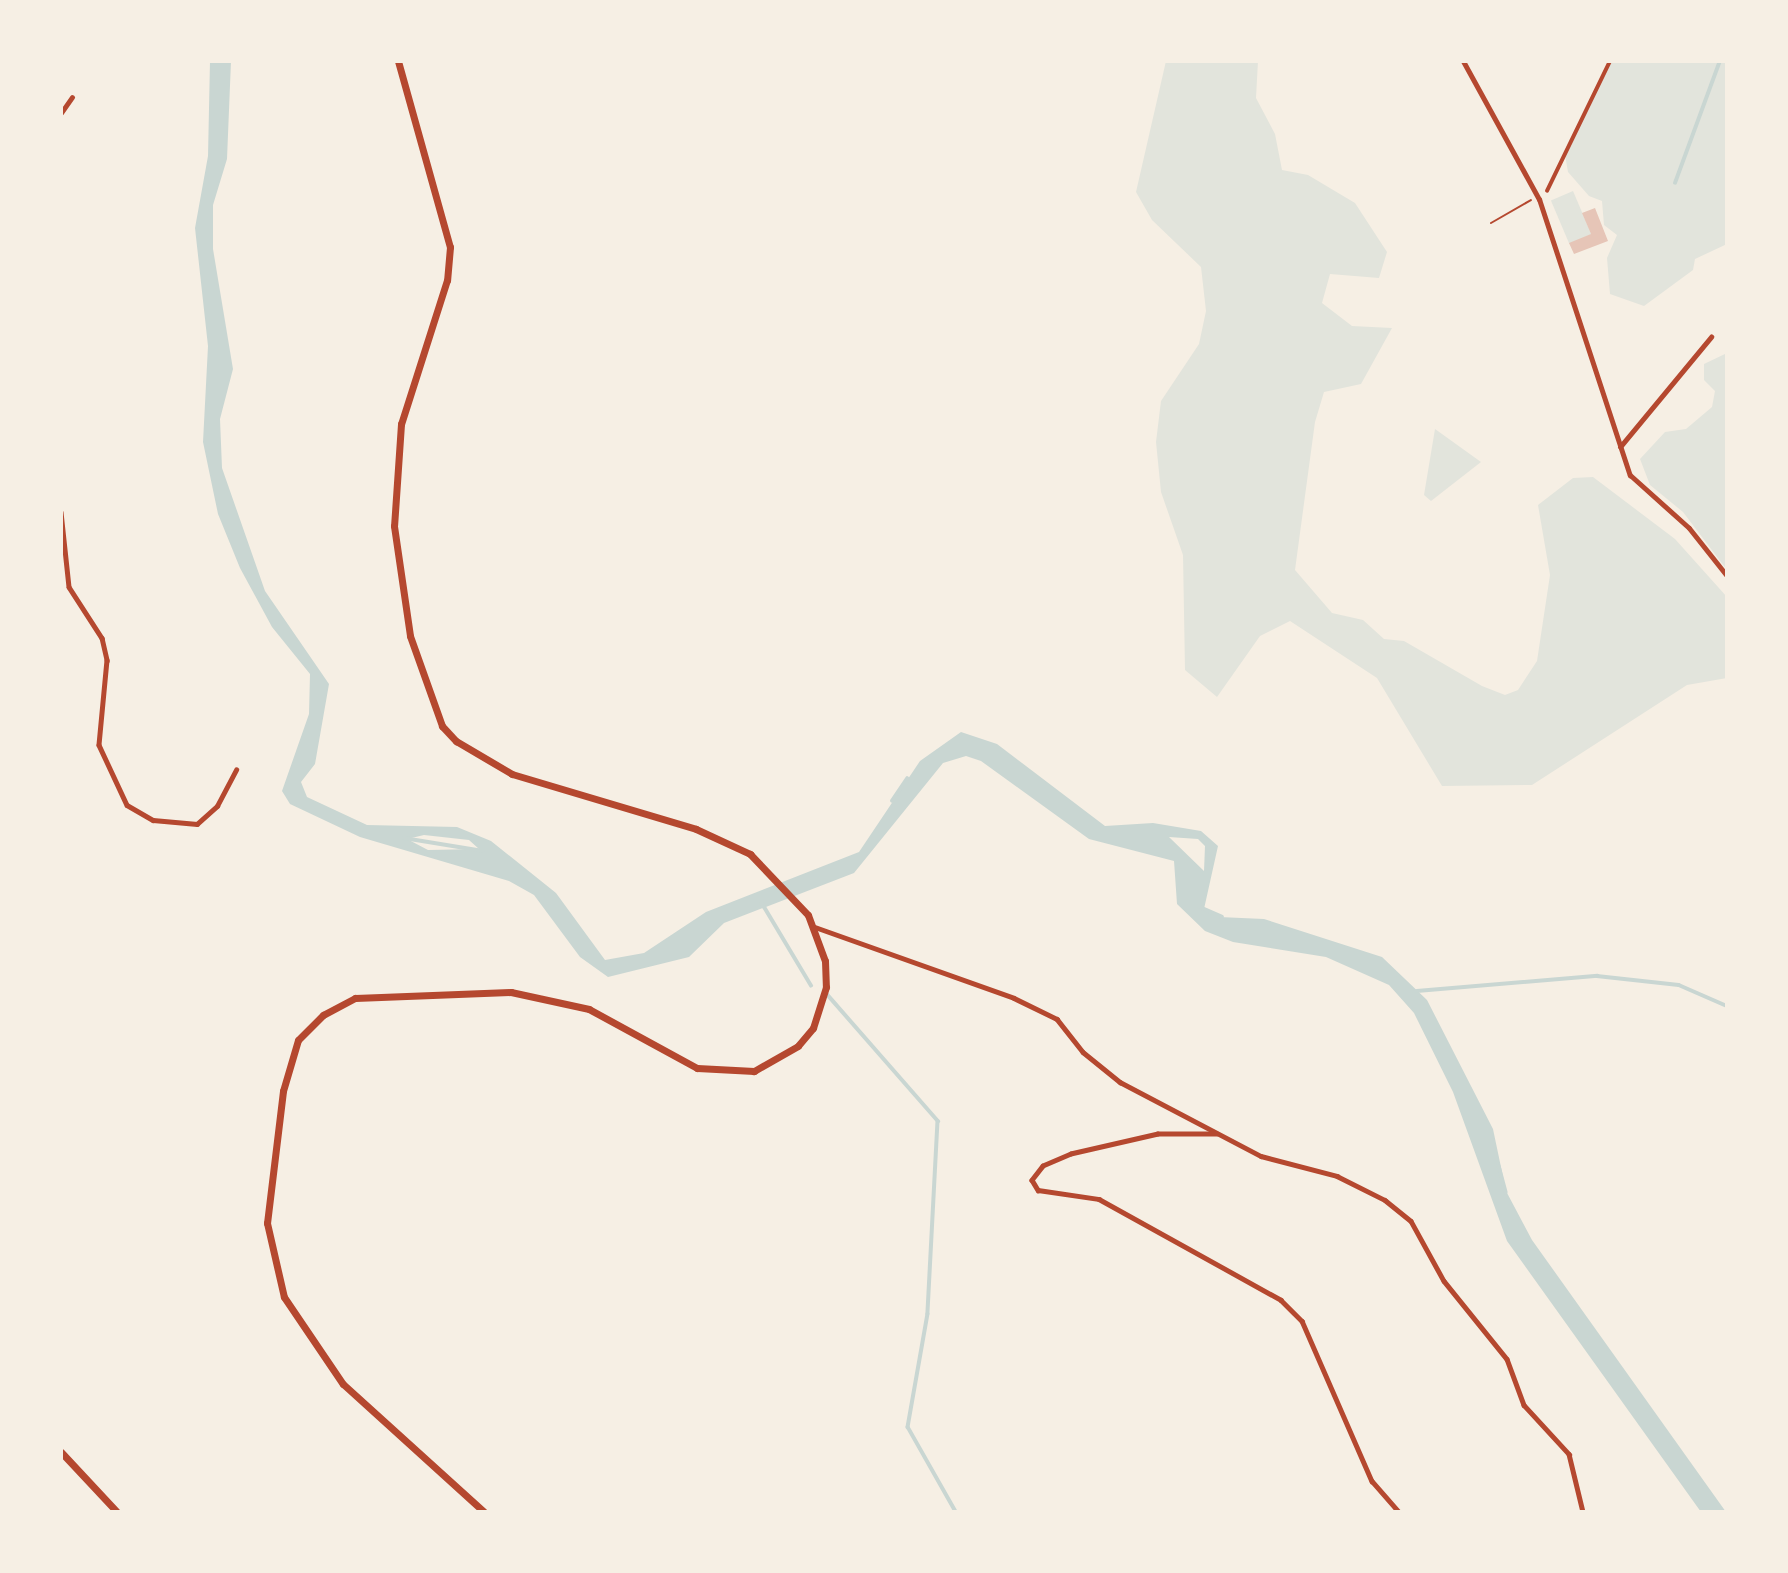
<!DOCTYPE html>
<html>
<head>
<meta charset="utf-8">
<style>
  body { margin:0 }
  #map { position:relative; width:1788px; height:1573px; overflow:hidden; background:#f6efe4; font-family:Roboto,sans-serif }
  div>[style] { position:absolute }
  .green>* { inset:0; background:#e2e4dc; transform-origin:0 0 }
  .water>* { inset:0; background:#c9d6d2 }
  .stream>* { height:3.5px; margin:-1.75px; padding:0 1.75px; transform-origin:1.75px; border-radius:1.75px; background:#c9d6d2 }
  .building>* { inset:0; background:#e6c5b7 }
  .path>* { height:2px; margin:-1px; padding:0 1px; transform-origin:1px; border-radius:1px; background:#b5482f }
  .pedestrian>* { height:3.5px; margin:-1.75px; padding:0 1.75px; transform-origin:1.75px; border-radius:1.75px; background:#b5482f }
  .minor>* { height:4.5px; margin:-2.25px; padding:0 2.25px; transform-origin:2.25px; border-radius:2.25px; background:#b5482f }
  .tertiary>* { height:5px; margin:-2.5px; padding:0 2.5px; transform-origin:2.5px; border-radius:2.5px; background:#b5482f }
  .primary>* { height:7px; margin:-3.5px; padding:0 3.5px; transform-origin:3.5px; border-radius:3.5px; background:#b5482f }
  span { translate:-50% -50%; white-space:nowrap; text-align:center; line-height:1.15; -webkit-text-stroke:6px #f6efe4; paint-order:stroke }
  .frame { position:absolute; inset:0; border:63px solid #f6efe4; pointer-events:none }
</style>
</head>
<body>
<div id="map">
  <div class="green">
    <div style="clip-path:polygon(1166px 61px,1258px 61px,1256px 98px,1275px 134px,1282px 170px,1308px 175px,1355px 203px,1387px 252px,1379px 278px,1330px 274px,1322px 303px,1352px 326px,1392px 328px,1361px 384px,1324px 392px,1315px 422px,1295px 570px,1332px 613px,1363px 620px,1384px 639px,1404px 641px,1482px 686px,1505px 695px,1518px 690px,1537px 661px,1550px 575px,1538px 505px,1573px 478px,1593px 477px,1675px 539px,1727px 597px,1727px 678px,1687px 685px,1532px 785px,1442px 786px,1377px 678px,1290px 621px,1260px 636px,1217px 697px,1185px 670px,1183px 555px,1161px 492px,1156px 442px,1161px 401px,1199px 344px,1206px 311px,1201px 267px,1152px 220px,1136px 192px)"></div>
    <div style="clip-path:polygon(1610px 61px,1727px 61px,1727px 244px,1695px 259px,1693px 270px,1644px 306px,1610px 294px,1607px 258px,1617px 235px,1604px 225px,1602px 201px,1589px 196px,1568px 172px,1565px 155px)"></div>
    <div style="left:1573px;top:191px;width:47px;height:24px;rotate:67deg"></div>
    <div style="clip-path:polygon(1727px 353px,1727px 570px,1683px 512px,1650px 485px,1640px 459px,1665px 432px,1686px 429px,1712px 407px,1715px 391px,1704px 380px,1704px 364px)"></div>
    <div style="clip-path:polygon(1435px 429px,1481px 462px,1431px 501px,1424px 495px)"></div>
  </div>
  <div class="water">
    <div style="clip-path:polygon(evenodd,210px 61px,231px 61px,227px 159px,213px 205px,213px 249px,233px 369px,220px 419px,222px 468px,265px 591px,329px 684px,315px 764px,301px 782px,307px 797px,367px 825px,457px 827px,491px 841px,556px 893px,605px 960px,644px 953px,706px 912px,859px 852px,920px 761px,961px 732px,997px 744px,1105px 826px,1153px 823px,1201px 831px,1218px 846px,1204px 909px,1219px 917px,1264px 919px,1382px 957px,1427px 1000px,1493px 1129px,1506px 1191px,1532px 1240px,1726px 1512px,1701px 1512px,1507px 1241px,1453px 1092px,1414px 1013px,1389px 985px,1326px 957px,1233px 942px,1205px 931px,1177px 904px,1174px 861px,1089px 839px,981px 761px,966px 756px,943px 763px,854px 873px,724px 923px,689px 957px,608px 977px,580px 957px,534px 895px,509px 881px,360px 837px,290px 804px,282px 791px,309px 714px,310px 674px,272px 627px,240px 568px,218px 514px,203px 442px,208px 346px,195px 228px,208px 156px,210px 61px,424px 835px,469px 840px,479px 849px,428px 850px,407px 839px,424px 835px,210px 61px,1169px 837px,1198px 839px,1205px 846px,1204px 871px,1169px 837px)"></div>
  </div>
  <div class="stream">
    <div style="left:1675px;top:183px;width:130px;rotate:-69.8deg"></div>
    <div style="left:892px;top:801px;width:27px;rotate:-56deg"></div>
    <div style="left:404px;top:838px;width:80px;rotate:9.3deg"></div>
    <div style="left:762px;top:903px;width:96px;rotate:59.1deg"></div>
    <div style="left:1200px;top:907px;width:24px;rotate:24deg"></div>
    <div style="left:1417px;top:991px;width:181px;rotate:-4.8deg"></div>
    <div style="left:1597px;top:976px;width:82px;rotate:6.3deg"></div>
    <div style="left:1679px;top:985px;width:52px;rotate:23.6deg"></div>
    <div style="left:827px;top:994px;width:169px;rotate:48.8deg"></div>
    <div style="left:938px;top:1121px;width:193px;rotate:93deg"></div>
    <div style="left:928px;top:1314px;width:115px;rotate:100deg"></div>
    <div style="left:908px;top:1427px;width:98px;rotate:60.5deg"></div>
    <div style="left:1499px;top:1166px;width:27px;rotate:75deg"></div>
  </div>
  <div class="building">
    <div style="clip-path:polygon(1595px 208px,1608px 241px,1574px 254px,1569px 243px,1591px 234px,1582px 213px)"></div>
  </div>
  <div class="path">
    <div style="left:1491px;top:223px;width:46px;rotate:-29.9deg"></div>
  </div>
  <div class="pedestrian">
    <div style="left:1547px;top:191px;width:144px;rotate:-64.1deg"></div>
  </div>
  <div class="minor">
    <div style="left:61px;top:113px;width:19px;rotate:-55deg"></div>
    <div style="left:1620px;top:447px;width:143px;rotate:-50.4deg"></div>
    <div style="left:61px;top:512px;width:75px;rotate:83.9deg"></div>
    <div style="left:69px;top:587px;width:61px;rotate:57.1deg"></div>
    <div style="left:102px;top:638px;width:23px;rotate:77deg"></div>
    <div style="left:107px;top:660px;width:85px;rotate:95.4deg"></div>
    <div style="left:99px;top:745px;width:66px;rotate:65deg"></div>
    <div style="left:127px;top:805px;width:30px;rotate:30deg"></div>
    <div style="left:153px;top:820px;width:44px;rotate:5.2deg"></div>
    <div style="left:197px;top:824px;width:27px;rotate:-42deg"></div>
    <div style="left:217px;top:806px;width:41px;rotate:-62.2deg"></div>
    <div style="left:815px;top:927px;width:211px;rotate:19.6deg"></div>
    <div style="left:1014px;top:998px;width:48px;rotate:26deg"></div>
    <div style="left:1057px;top:1019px;width:42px;rotate:51.8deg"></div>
    <div style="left:1083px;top:1052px;width:48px;rotate:39deg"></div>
    <div style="left:1120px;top:1082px;width:159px;rotate:27.7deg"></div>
    <div style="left:1261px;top:1156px;width:79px;rotate:14.7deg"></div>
    <div style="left:1337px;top:1176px;width:54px;rotate:26.6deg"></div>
    <div style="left:1385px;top:1200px;width:33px;rotate:39deg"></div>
    <div style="left:1411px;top:1221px;width:68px;rotate:61.2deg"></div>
    <div style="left:1444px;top:1281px;width:100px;rotate:51.1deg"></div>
    <div style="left:1507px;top:1359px;width:49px;rotate:69.7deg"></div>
    <div style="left:1524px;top:1405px;width:67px;rotate:47.4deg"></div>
    <div style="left:1569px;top:1454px;width:60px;rotate:76.4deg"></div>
    <div style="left:1217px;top:1134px;width:59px;rotate:180deg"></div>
    <div style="left:1158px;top:1134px;width:89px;rotate:167.1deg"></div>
    <div style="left:1071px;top:1154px;width:30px;rotate:157deg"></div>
    <div style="left:1043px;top:1166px;width:18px;rotate:128deg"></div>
    <div style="left:1032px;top:1180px;width:12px;rotate:59deg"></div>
    <div style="left:1038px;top:1190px;width:62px;rotate:8.4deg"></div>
    <div style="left:1099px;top:1199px;width:208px;rotate:29deg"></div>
    <div style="left:1281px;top:1300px;width:30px;rotate:45deg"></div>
    <div style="left:1302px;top:1321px;width:175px;rotate:66.4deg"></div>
    <div style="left:1372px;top:1481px;width:41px;rotate:48.9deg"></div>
  </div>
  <div class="tertiary">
    <div style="left:1463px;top:61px;width:158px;rotate:61.2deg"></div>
    <div style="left:1539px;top:199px;width:291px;rotate:71.8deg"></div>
    <div style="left:1630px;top:475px;width:79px;rotate:41.9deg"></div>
    <div style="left:1689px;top:528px;width:61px;rotate:51.6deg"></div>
  </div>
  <div class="primary">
    <div style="left:398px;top:61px;width:193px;rotate:74.4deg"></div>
    <div style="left:450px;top:247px;width:33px;rotate:95deg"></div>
    <div style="left:447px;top:280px;width:151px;rotate:107.7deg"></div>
    <div style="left:401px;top:424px;width:102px;rotate:93.9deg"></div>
    <div style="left:394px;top:526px;width:111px;rotate:81.7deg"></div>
    <div style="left:410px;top:636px;width:96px;rotate:70.4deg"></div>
    <div style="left:442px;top:726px;width:21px;rotate:47deg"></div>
    <div style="left:456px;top:741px;width:65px;rotate:30.5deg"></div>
    <div style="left:512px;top:774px;width:192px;rotate:16.6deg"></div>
    <div style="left:696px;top:829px;width:60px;rotate:24.8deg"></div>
    <div style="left:750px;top:854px;width:84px;rotate:46.4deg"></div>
    <div style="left:808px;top:915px;width:49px;rotate:69.7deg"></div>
    <div style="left:825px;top:961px;width:26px;rotate:88deg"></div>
    <div style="left:826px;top:987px;width:43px;rotate:107.6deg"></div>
    <div style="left:813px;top:1028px;width:23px;rotate:130deg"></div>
    <div style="left:798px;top:1046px;width:51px;rotate:150.4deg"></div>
    <div style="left:754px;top:1071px;width:57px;rotate:-177deg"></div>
    <div style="left:697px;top:1068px;width:123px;rotate:-151.4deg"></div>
    <div style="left:589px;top:1009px;width:80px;rotate:-167.7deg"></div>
    <div style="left:511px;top:992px;width:156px;rotate:177.8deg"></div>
    <div style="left:355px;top:998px;width:36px;rotate:152deg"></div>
    <div style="left:323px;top:1015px;width:35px;rotate:135deg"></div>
    <div style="left:298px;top:1040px;width:53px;rotate:106.4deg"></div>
    <div style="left:283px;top:1091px;width:133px;rotate:96.9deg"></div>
    <div style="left:267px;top:1223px;width:76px;rotate:77.1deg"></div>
    <div style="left:284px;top:1297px;width:105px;rotate:55.9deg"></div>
    <div style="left:343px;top:1384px;width:190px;rotate:42.2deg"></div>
    <div style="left:61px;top:1452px;width:82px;rotate:47deg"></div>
  </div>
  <div class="frame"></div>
</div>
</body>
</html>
